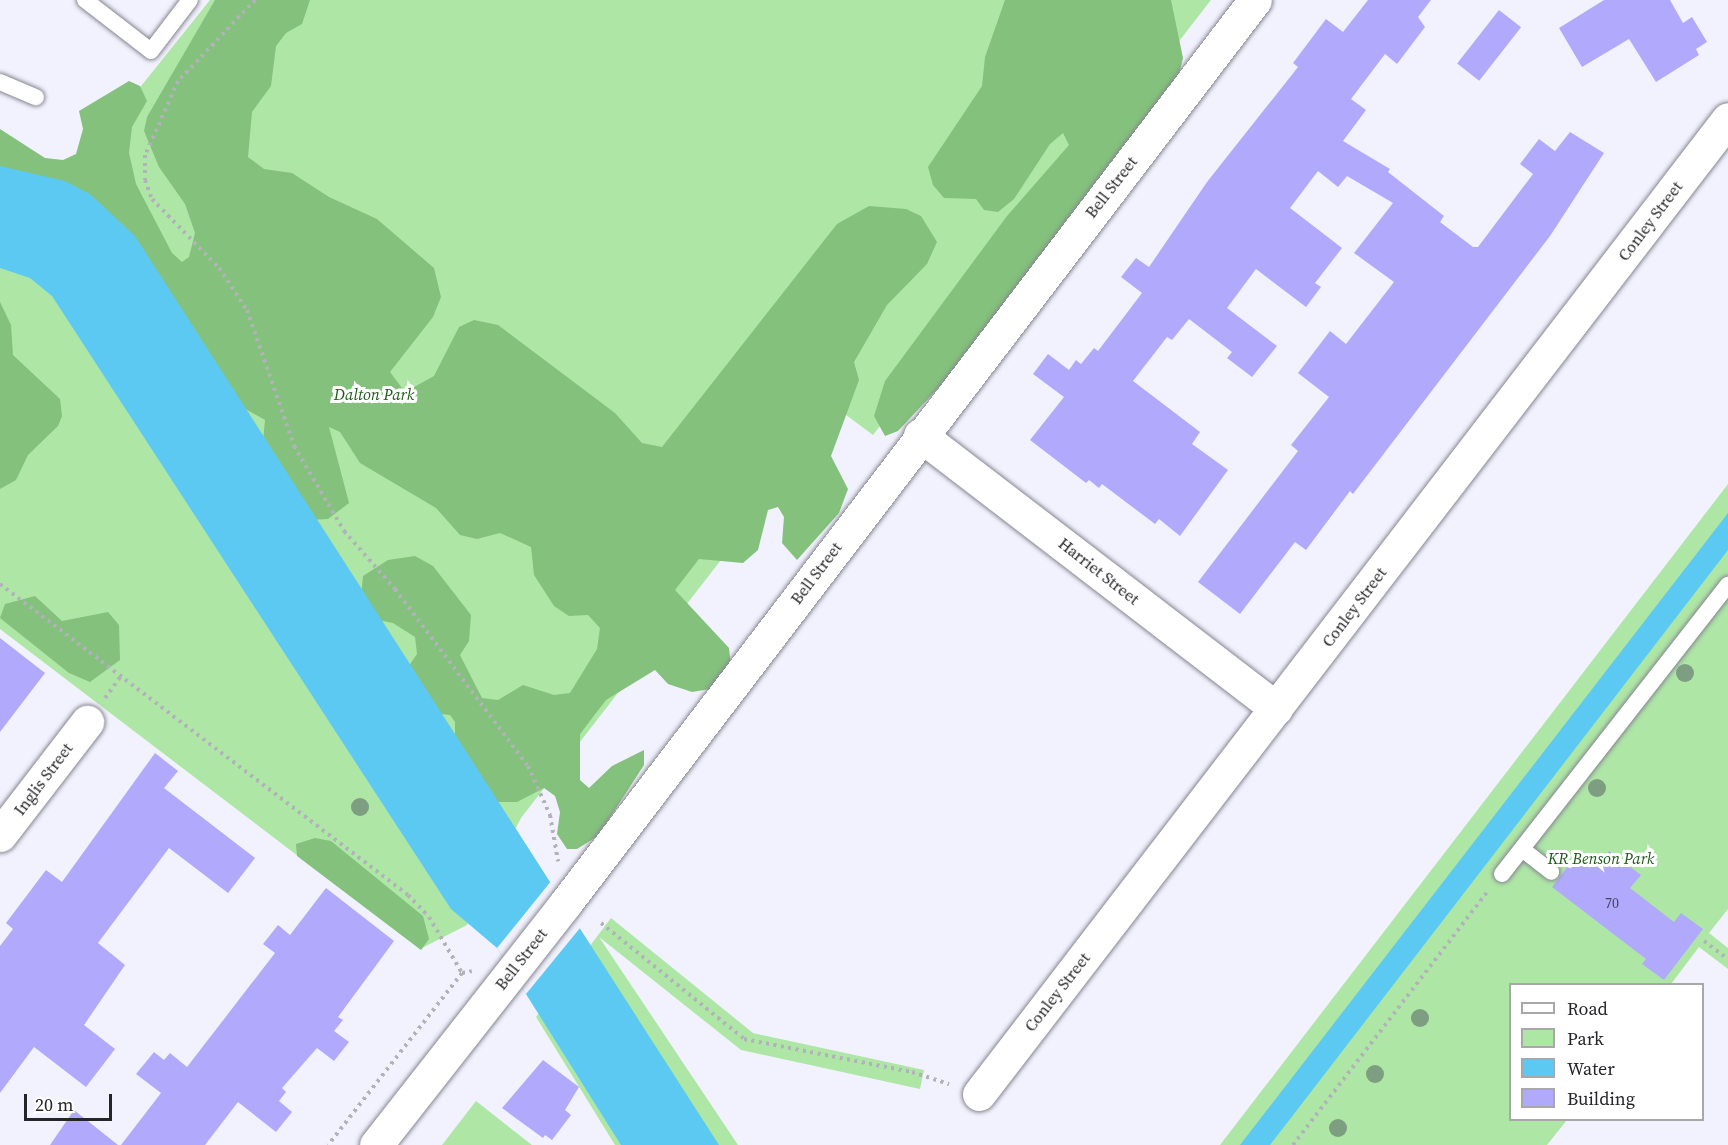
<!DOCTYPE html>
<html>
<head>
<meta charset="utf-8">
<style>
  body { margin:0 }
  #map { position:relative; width:1728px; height:1145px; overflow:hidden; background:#f2f2fe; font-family:"Source Serif 4",serif }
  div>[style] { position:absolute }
  .green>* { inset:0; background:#aee6a6 }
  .forest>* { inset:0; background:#84c17c }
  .water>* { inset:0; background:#5cc9f2 }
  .pier>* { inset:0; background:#f2f2fe }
  .building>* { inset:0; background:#b1aafc; transform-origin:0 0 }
  .path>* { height:4px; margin-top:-2px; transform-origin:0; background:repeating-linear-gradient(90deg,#b2b2bb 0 3px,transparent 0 7.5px) }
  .roads { filter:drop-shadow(0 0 2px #868691) drop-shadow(0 0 2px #868691) }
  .service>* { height:16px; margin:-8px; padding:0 8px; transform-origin:8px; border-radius:8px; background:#fff }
  .minor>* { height:33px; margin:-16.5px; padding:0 16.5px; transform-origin:16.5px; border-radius:16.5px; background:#fff }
  .trees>* { width:18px; height:18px; margin:-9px; border-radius:50%; background:#7d9e80 }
  span { translate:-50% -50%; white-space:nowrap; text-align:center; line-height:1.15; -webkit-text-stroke:6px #fff; paint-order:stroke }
  .number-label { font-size:14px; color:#48465e }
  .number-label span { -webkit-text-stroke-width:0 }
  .street-label { font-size:16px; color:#252529 }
  .park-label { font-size:16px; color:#1e5a18; font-style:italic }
  .legend { position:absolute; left:1509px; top:983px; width:195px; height:138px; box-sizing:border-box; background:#fff; border:2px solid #a8a8a9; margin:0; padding:8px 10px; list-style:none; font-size:18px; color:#252529 }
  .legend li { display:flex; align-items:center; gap:12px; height:30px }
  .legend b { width:30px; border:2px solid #a8a8a9 }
  .scale { position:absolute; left:24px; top:1094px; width:88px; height:27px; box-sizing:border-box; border:3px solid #252529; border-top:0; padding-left:8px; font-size:18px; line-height:21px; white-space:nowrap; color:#252529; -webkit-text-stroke:4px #fff; paint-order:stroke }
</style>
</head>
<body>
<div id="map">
  <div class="green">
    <div style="clip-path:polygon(210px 0,1211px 0,873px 435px,838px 409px,521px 818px,467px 925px,420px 949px,0 629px,0 166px,65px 181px)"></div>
    <div style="clip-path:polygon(1728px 484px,1728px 909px,1709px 933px,1728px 948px,1728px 969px,1699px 947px,1671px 984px,1510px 984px,1510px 1120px,1567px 1120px,1547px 1145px,1220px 1145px)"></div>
    <div style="clip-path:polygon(611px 918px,753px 1033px,924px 1070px,920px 1089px,741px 1050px,599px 937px,738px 1145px,615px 1145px,536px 1017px)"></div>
    <div style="clip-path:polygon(476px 1101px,532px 1145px,442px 1145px)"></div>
  </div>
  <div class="forest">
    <div style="clip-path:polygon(215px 0,310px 0,302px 24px,286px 33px,276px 46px,271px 86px,252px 112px,248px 157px,264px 169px,292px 173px,329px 197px,377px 219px,434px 268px,441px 297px,433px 317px,390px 372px,405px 392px,434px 376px,459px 327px,474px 320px,498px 325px,615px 413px,642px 443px,662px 447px,837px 224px,869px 206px,906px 209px,921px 216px,937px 242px,927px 264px,887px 305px,854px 362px,859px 380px,831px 456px,848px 489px,839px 513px,797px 560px,782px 543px,784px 517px,778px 507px,768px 510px,758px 550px,743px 563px,699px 559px,675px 590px,729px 648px,731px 666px,710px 689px,692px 692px,668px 684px,655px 670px,606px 700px,580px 734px,580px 780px,589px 788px,612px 766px,644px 750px,644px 765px,598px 836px,577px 849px,567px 849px,557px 834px,560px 812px,555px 796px,544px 788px,517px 802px,493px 802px,455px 757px,455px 722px,450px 715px,432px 713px,406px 670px,417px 654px,415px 637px,393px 623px,369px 618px,360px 607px,363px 576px,388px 560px,415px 556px,433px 566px,471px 615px,469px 641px,460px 655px,482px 698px,498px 700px,523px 685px,554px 695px,570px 693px,597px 649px,600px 628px,588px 615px,569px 616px,554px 606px,534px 575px,531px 547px,500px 533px,477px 539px,460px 535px,436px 508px,360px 463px,340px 432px,329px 427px,349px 503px,328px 519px,308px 520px,261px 462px,265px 420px,235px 403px,0 193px,0 129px,45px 158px,63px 160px,76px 154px,83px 129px,79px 111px,129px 81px,140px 86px,147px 101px,132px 127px,129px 153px,136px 184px,172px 253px,182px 262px,189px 257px,195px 233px,185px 204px,159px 167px,144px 131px,147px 117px)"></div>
    <div style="clip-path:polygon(1005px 0,1171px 0,1183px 58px,1179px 74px,974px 350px,898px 431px,885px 436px,874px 416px,885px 381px,1007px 216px,1069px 145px,1063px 133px,1050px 144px,1014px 199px,998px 212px,984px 210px,976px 199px,944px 198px,933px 185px,928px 167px,982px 86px,985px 57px)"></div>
    <div style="clip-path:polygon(0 302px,11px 325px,13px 355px,60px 399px,62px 416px,58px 426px,28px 455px,16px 480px,0 489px)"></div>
    <div style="clip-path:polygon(35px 596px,62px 621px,108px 612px,119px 625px,120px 660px,90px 682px,69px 673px,0 618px,5px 604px)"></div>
    <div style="clip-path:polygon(315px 838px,331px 841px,423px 916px,429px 939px,421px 950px,297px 856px,296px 844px)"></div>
  </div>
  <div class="water">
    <div style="clip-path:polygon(0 166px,65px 181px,90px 194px,135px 236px,719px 1145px,621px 1145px,497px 948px,451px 909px,52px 296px,30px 278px,0 268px)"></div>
    <div style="clip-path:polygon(1728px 513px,1728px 550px,1297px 1110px,1270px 1145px,1240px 1145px)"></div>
  </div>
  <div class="pier">
    <div style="clip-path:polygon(552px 880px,580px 928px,526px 994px,497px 948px)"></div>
  </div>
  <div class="building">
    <div style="clip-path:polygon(1368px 0,1431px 0,1418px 17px,1425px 27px,1397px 64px,1385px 54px,1351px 99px,1366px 110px,1343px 141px,1390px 169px,1388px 172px,1444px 216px,1440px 222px,1473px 247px,1478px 247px,1533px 174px,1520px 164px,1539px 139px,1555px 151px,1570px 132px,1604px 153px,1550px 236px,1353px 494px,1350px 491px,1306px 550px,1295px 542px,1240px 614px,1198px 582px,1298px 451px,1291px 445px,1329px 397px,1298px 373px,1330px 331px,1346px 344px,1394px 282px,1354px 253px,1393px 203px,1347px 176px,1338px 187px,1318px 171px,1290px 208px,1342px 248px,1315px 283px,1321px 287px,1306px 307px,1256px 269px,1227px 308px,1277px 346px,1252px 377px,1227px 358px,1232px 352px,1189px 319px,1172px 340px,1167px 337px,1133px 381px,1200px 432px,1192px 444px,1228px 470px,1180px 536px,1159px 519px,1155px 524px,1102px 484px,1099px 488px,1089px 480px,1086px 483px,1030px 440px,1064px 397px,1033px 374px,1048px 354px,1069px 370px,1076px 360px,1081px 364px,1094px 348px,1098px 351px,1142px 293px,1121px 277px,1136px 258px,1149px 267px,1207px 182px,1298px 67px,1293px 63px,1326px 19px,1343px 32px)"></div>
    <div style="clip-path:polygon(1604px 0,1670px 0,1683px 23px,1692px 17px,1707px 42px,1696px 49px,1699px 55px,1656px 82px,1629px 39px,1582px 67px,1559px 28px)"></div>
    <div style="left:1499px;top:10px;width:28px;height:68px;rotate:38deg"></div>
    <div style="clip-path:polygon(0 638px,45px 673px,0 732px)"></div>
    <div style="clip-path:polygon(155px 753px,178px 771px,164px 788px,255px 858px,228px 893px,169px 848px,98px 943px,125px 965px,84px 1025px,115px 1049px,86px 1087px,34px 1047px,0 1093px,0 946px,13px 929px,6px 923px,46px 870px,62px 882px)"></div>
    <div style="clip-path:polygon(1580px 850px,1599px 864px,1609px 851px,1641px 875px,1630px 888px,1674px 922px,1681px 913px,1703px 929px,1664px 980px,1642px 964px,1646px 959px,1552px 887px)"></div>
    <div style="clip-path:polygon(326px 888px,394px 941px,338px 1017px,343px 1020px,334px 1031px,349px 1042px,334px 1061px,317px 1048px,282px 1088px,286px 1092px,279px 1101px,292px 1112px,276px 1132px,238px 1102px,205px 1145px,121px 1145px,161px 1093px,136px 1074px,154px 1052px,164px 1060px,170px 1053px,187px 1067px,275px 953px,263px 944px,278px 925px,290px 935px)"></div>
    <div style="clip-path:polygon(543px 1060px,579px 1087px,565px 1110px,571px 1115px,552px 1140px,545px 1135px,543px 1138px,502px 1108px)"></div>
    <div style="clip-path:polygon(74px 1110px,118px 1145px,50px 1145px)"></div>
  </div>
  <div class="path">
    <div style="left:255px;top:0;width:112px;rotate:133.5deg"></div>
    <div style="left:178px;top:81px;width:81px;rotate:114deg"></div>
    <div style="left:145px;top:155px;width:25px;rotate:90deg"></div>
    <div style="left:145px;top:180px;width:20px;rotate:70deg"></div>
    <div style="left:152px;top:199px;width:96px;rotate:45.8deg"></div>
    <div style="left:219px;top:268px;width:50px;rotate:56.3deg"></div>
    <div style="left:247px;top:310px;width:144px;rotate:70.9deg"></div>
    <div style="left:294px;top:446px;width:99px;rotate:59.5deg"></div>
    <div style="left:344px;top:531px;width:77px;rotate:48.7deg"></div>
    <div style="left:395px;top:589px;width:221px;rotate:53.1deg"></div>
    <div style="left:528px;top:766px;width:54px;rotate:65.8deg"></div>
    <div style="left:550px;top:815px;width:47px;rotate:80.1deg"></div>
    <div style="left:0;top:584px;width:513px;rotate:37.32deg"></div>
    <div style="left:408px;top:895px;width:30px;rotate:46deg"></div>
    <div style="left:429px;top:917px;width:65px;rotate:59.5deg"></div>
    <div style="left:462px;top:973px;width:218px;rotate:127.9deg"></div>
    <div style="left:105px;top:698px;width:27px;rotate:-54deg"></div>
    <div style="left:601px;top:923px;width:184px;rotate:39deg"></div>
    <div style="left:744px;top:1039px;width:171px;rotate:11.1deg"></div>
    <div style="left:912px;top:1072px;width:39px;rotate:18deg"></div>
    <div style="left:1704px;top:941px;width:30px;rotate:37deg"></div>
    <div style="left:462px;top:973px;width:10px;rotate:-11deg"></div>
    <div style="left:1293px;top:1145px;width:320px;rotate:-52.5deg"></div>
  </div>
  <div class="roads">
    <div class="service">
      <div style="left:85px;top:0;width:83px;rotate:37.7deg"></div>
      <div style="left:151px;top:51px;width:64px;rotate:-52.6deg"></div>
      <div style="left:0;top:82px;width:39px;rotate:23deg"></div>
      <div style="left:1522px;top:849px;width:37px;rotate:38deg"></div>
      <div style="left:1502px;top:874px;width:367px;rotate:-52deg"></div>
    </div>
    <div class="minor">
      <div style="left:920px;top:435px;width:449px;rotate:37.5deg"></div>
      <div style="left:0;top:835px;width:143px;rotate:-52.4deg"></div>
      <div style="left:979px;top:1094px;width:1229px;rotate:-52.47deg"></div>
      <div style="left:376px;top:1145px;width:306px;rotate:-51.9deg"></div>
      <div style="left:565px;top:904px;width:1137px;rotate:-52.65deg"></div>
    </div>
  </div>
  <div class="trees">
    <div style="left:1685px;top:673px"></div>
    <div style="left:1597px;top:788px"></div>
    <div style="left:360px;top:807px"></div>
    <div style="left:1420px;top:1018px"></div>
    <div style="left:1375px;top:1074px"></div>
    <div style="left:1338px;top:1128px"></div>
  </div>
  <div class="number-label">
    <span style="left:1612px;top:903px">70</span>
  </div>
  <div class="street-label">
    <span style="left:1111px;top:187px;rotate:-52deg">Bell Street</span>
    <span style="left:1650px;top:221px;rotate:-53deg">Conley Street</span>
    <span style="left:1099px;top:571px;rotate:38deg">Harriet Street</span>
    <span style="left:816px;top:573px;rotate:-53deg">Bell Street</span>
    <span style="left:1354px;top:607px;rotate:-53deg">Conley Street</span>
    <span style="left:43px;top:779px;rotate:-53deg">Inglis Street</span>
    <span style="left:521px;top:959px;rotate:-52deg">Bell Street</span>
    <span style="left:1057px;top:992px;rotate:-52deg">Conley Street</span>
  </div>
  <div class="park-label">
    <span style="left:374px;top:394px">Dalton Park</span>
    <span style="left:1601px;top:858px">KR Benson Park</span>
  </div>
  <ul class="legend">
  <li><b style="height:8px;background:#fff"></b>Road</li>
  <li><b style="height:16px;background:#aee6a6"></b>Park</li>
  <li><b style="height:16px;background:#5cc9f2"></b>Water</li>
  <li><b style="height:16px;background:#b1aafc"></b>Building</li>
  </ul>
  <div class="scale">20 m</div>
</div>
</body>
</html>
